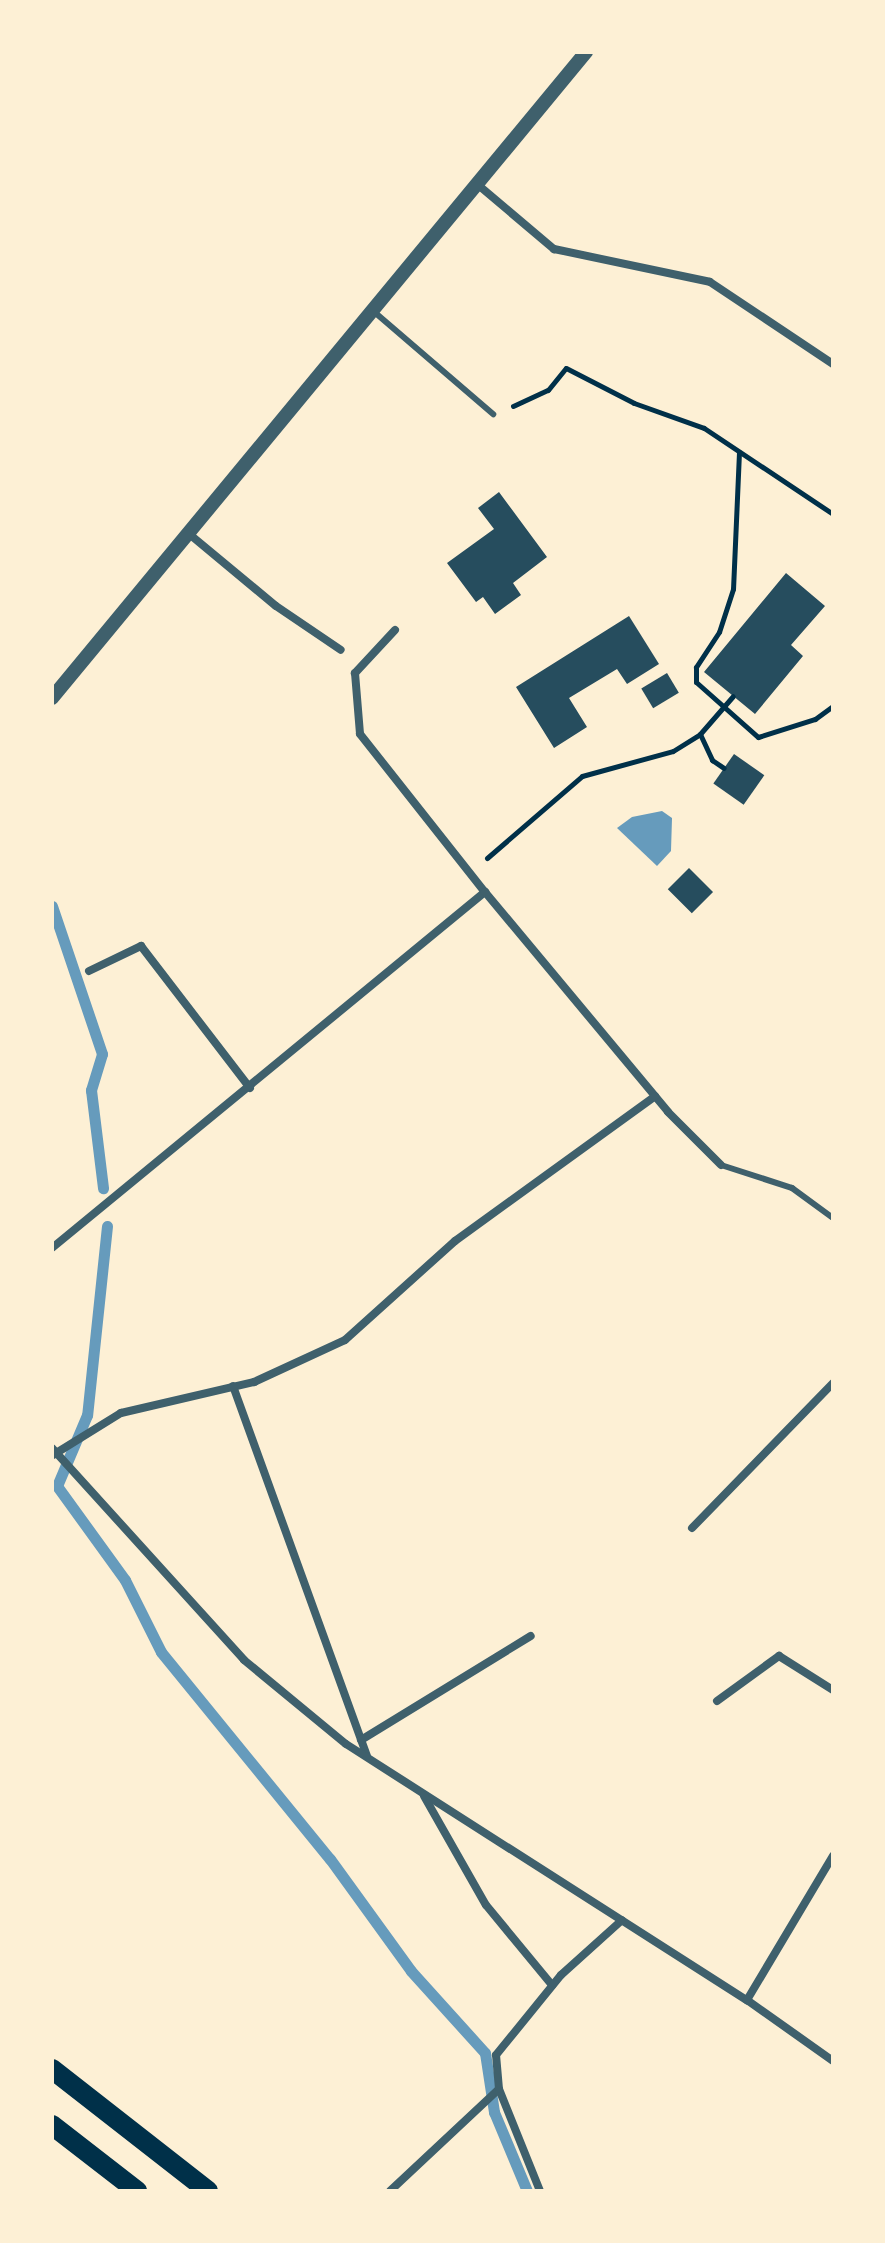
<!DOCTYPE html>
<html>
<head>
<meta charset="utf-8">
<style>
  body { margin:0 }
  #map { position:relative; width:885px; height:2243px; overflow:hidden; background:#fdf0d5; font-family:"Alegreya Sans",sans-serif }
  div>[style] { position:absolute }
  .water>* { inset:0; background:#669bbc }
  .stream>* { height:11px; margin:-5.5px; padding:0 5.5px; transform-origin:5.5px; border-radius:5.5px; background:#669bbc }
  .building>* { inset:0; background:#264d5e; transform-origin:0 0 }
  .path>* { height:5px; margin:-2.5px; padding:0 2.5px; transform-origin:2.5px; border-radius:2.5px; background:#003049 }
  .service>* { height:6px; margin:-3px; padding:0 3px; transform-origin:3px; border-radius:3px; background:#3f606c }
  .minor>* { height:8px; margin:-4px; padding:0 4px; transform-origin:4px; border-radius:4px; background:#3f606c }
  .tertiary>* { height:14px; margin:-7px; padding:0 7px; transform-origin:7px; border-radius:7px; background:#3f606c }
  .primary>* { height:20px; margin:-10px; padding:0 10px; transform-origin:10px; border-radius:10px; background:#003049 }
  span { translate:-50% -50%; white-space:nowrap; text-align:center; line-height:1.15; -webkit-text-stroke:6px #fdf0d5; paint-order:stroke }
  .frame { position:absolute; inset:0; border:54px solid #fdf0d5; pointer-events:none }
</style>
</head>
<body>
<div id="map">
  <div class="water">
    <div style="clip-path:polygon(662px 811px,672px 818px,671px 851px,657px 866px,617px 828px,632px 817px)"></div>
  </div>
  <div class="stream">
    <div style="left:52px;top:906px;width:156px;rotate:71.3deg"></div>
    <div style="left:102px;top:1054px;width:38px;rotate:107deg"></div>
    <div style="left:91px;top:1090px;width:99px;rotate:83deg"></div>
    <div style="left:107px;top:1226px;width:190px;rotate:96deg"></div>
    <div style="left:87px;top:1415px;width:77px;rotate:112.9deg"></div>
    <div style="left:57px;top:1486px;width:116px;rotate:54.1deg"></div>
    <div style="left:125px;top:1580px;width:80px;rotate:63.4deg"></div>
    <div style="left:161px;top:1652px;width:267px;rotate:50.8deg"></div>
    <div style="left:330px;top:1859px;width:138px;rotate:54.1deg"></div>
    <div style="left:411px;top:1971px;width:110px;rotate:47.9deg"></div>
    <div style="left:485px;top:2053px;width:60px;rotate:81.3deg"></div>
    <div style="left:494px;top:2112px;width:86px;rotate:67.3deg"></div>
  </div>
  <div class="building">
    <div style="clip-path:polygon(499px 492px,547px 557px,513px 583px,521px 595px,495px 614px,483px 597px,476px 602px,447px 563px,494px 529px,478px 508px)"></div>
    <div style="clip-path:polygon(786px 573px,825px 606px,791px 645px,803px 656px,755px 714px,704px 672px)"></div>
    <div style="clip-path:polygon(629px 616px,659px 664px,627px 684px,617px 669px,569px 698px,587px 727px,554px 748px,516px 687px)"></div>
    <div style="left:667px;top:673px;width:23px;height:30px;rotate:59deg"></div>
    <div style="left:734px;top:754px;width:37px;height:36px;rotate:35deg"></div>
    <div style="left:689px;top:868px;width:34px;height:30px;rotate:45deg"></div>
  </div>
  <div class="path">
    <div style="left:513px;top:406px;width:38px;rotate:-25deg"></div>
    <div style="left:548px;top:390px;width:28px;rotate:-51deg"></div>
    <div style="left:566px;top:368px;width:76px;rotate:27.2deg"></div>
    <div style="left:634px;top:403px;width:74px;rotate:19.7deg"></div>
    <div style="left:704px;top:428px;width:155px;rotate:33.7deg"></div>
    <div style="left:739px;top:452px;width:137px;rotate:92.5deg"></div>
    <div style="left:733px;top:589px;width:45px;rotate:108deg"></div>
    <div style="left:719px;top:632px;width:42px;rotate:123.3deg"></div>
    <div style="left:696px;top:667px;width:15px;rotate:90deg"></div>
    <div style="left:696px;top:682px;width:83px;rotate:41.6deg"></div>
    <div style="left:758px;top:737px;width:60px;rotate:-17.5deg"></div>
    <div style="left:815px;top:719px;width:22px;rotate:-36deg"></div>
    <div style="left:700px;top:734px;width:29px;rotate:65deg"></div>
    <div style="left:712px;top:760px;width:14px;rotate:34deg"></div>
    <div style="left:487px;top:858px;width:125px;rotate:-40.8deg"></div>
    <div style="left:582px;top:776px;width:94px;rotate:-15.4deg"></div>
    <div style="left:673px;top:751px;width:32px;rotate:-32deg"></div>
    <div style="left:700px;top:734px;width:50px;rotate:-49deg"></div>
  </div>
  <div class="service">
    <div style="left:372px;top:310px;width:160px;rotate:40.7deg"></div>
    <div style="left:721px;top:1165px;width:75px;rotate:17.9deg"></div>
    <div style="left:792px;top:1188px;width:51px;rotate:36.2deg"></div>
  </div>
  <div class="minor">
    <div style="left:477px;top:184px;width:101px;rotate:40.2deg"></div>
    <div style="left:554px;top:249px;width:159px;rotate:11.9deg"></div>
    <div style="left:710px;top:282px;width:148px;rotate:33.7deg"></div>
    <div style="left:188px;top:533px;width:114px;rotate:39.7deg"></div>
    <div style="left:276px;top:606px;width:78px;rotate:34.1deg"></div>
    <div style="left:395px;top:630px;width:59px;rotate:132.9deg"></div>
    <div style="left:355px;top:673px;width:61px;rotate:85.3deg"></div>
    <div style="left:360px;top:734px;width:201px;rotate:51.7deg"></div>
    <div style="left:89px;top:971px;width:58px;rotate:-25.7deg"></div>
    <div style="left:141px;top:946px;width:179px;rotate:52.5deg"></div>
    <div style="left:52px;top:1248px;width:561px;rotate:-39.43deg"></div>
    <div style="left:485px;top:892px;width:286px;rotate:50.2deg"></div>
    <div style="left:668px;top:1112px;width:75px;rotate:45deg"></div>
    <div style="left:233px;top:1386px;width:394px;rotate:70.1deg"></div>
    <div style="left:52px;top:1448px;width:286px;rotate:47.8deg"></div>
    <div style="left:244px;top:1660px;width:132px;rotate:39.5deg"></div>
    <div style="left:346px;top:1744px;width:476px;rotate:32.6deg"></div>
    <div style="left:747px;top:2000px;width:105px;rotate:35.3deg"></div>
    <div style="left:53px;top:1455px;width:80px;rotate:-31.7deg"></div>
    <div style="left:121px;top:1413px;width:137px;rotate:-13.1deg"></div>
    <div style="left:254px;top:1382px;width:100px;rotate:-24.8deg"></div>
    <div style="left:345px;top:1340px;width:148px;rotate:-42deg"></div>
    <div style="left:455px;top:1241px;width:247px;rotate:-35.9deg"></div>
    <div style="left:692px;top:1528px;width:202px;rotate:-45.8deg"></div>
    <div style="left:717px;top:1701px;width:77px;rotate:-36deg"></div>
    <div style="left:779px;top:1656px;width:64px;rotate:32.2deg"></div>
    <div style="left:361px;top:1740px;width:199px;rotate:-31.5deg"></div>
    <div style="left:424px;top:1796px;width:125px;rotate:60.4deg"></div>
    <div style="left:486px;top:1905px;width:104px;rotate:50.5deg"></div>
    <div style="left:747px;top:2000px;width:168px;rotate:-59.2deg"></div>
    <div style="left:499px;top:2089px;width:110px;rotate:68.1deg"></div>
    <div style="left:390px;top:2191px;width:149px;rotate:-43.1deg"></div>
    <div style="left:499px;top:2089px;width:34px;rotate:-95deg"></div>
    <div style="left:496px;top:2055px;width:103px;rotate:-50.9deg"></div>
    <div style="left:561px;top:1975px;width:82px;rotate:-42deg"></div>
  </div>
  <div class="tertiary">
    <div style="left:52px;top:698px;width:838px;rotate:-50.42deg"></div>
  </div>
  <div class="primary">
    <div style="left:52px;top:2069px;width:198px;rotate:38deg"></div>
    <div style="left:52px;top:2125px;width:108px;rotate:37.8deg"></div>
  </div>
  <div class="frame"></div>
</div>
</body>
</html>
